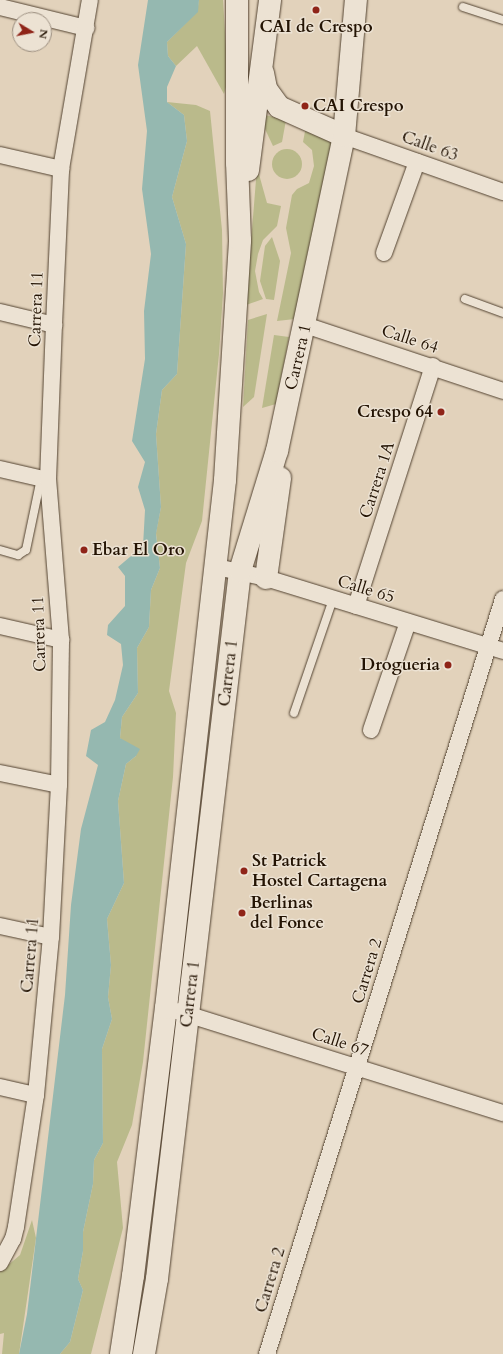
<!DOCTYPE html>
<html>
<head>
<meta charset="utf-8">
<style>
  body { margin:0 }
  #map { position:relative; width:503px; height:1354px; overflow:hidden; background:#e2d2bb; font-family:Cardo,serif }
  div>[style] { position:absolute }
  .green>* { inset:0; background:#baba8b }
  .round { border-radius:50% }
  .water>* { inset:0; background:#95b8b0 }
  .roads { filter:drop-shadow(0 0 1px #534331) drop-shadow(0 0 1px #534331) }
  .service>* { height:8px; margin:-4px; padding:0 4px; transform-origin:4px; border-radius:4px; background:#ece2d3 }
  .minor>* { height:16px; margin:-8px; padding:0 8px; transform-origin:8px; border-radius:8px; background:#ece2d3 }
  .secondary>* { height:22px; margin:-11px; padding:0 11px; transform-origin:11px; border-radius:11px; background:#ece2d3 }
  .dots>* { width:11px; height:11px; translate:-50% -50%; box-sizing:border-box; border:2px solid #ece2d3; border-radius:50% }
  span { translate:-50% -50%; white-space:nowrap; text-align:center; line-height:1.15; -webkit-text-stroke:3px #ece2d3; paint-order:stroke }
  .poi-label { font-size:17px; color:#231303; font-weight:700 }
  .left { translate:0 -50%; text-align:left }
  .right { translate:-100% -50%; text-align:right }
  .street-label { font-size:17px; color:#231303 }
  .north { position:absolute; left:12px; top:12px; width:40px; height:40px; box-sizing:border-box; background:#ece2d3; border:1px solid #9c8f80; border-radius:50%; rotate:100deg; font-size:11px; font-weight:700; line-height:16px; text-align:center; color:#231303 }
  .north::after { content:''; display:block; margin:auto; width:14px; height:18px; background:#8f2418; clip-path:polygon(50% 0,100% 100%,50% 72%,0 100%) }
</style>
</head>
<body>
<div id="map">
  <div class="green">
    <div style="clip-path:polygon(199px 0,223px 0,228px 80px,224px 94px,197px 46px,176px 66px,168px 56px,167px 42px,197px 12px)"></div>
    <div style="clip-path:polygon(167px 102px,196px 105px,210px 111px,222px 230px,223px 293px,219px 354px,202px 521px,186px 563px,169px 691px,176px 713px,173px 777px,143px 1062px,132px 1125px,117px 1162px,123px 1228px,91px 1354px,60px 1354px,70px 1342px,83px 1290px,78px 1279px,83px 1251px,83px 1232px,93px 1184px,94px 1160px,103px 1143px,102px 1049px,112px 1019px,108px 997px,111px 965px,107px 919px,124px 883px,118px 801px,126px 764px,136px 756px,120px 738px,122px 717px,138px 693px,137px 648px,149px 627px,151px 590px,160px 568px,156px 533px,161px 507px,156px 434px,162px 390px,177px 374px,186px 244px,172px 197px,187px 141px,184px 115px)"></div>
    <div style="clip-path:polygon(265px 115px,286px 120px,282px 142px,273px 146px,265px 129px)"></div>
    <div style="clip-path:polygon(306px 126px,335px 134px,295px 319px,277px 321px,291px 253px,286px 228px,292px 195px,297px 189px,309px 183px,314px 166px,312px 150px,303px 142px)"></div>
    <div class="round" style="left:272px;top:149px;width:30px;height:30px"></div>
    <div style="clip-path:polygon(257px 167px,267px 203px,281px 206px,277px 226px,263px 240px,258px 254px,255px 271px,259px 292px,263px 299px,246px 305px)"></div>
    <div style="clip-path:polygon(272px 237px,280px 261px,274px 300px,266px 299px,260px 281px,265px 246px)"></div>
    <div style="clip-path:polygon(267px 314px,254px 397px,243px 407px,248px 320px)"></div>
    <div style="clip-path:polygon(274px 335px,289px 337px,276px 404px,262px 408px)"></div>
    <div style="clip-path:polygon(32px 1220px,36px 1238px,19px 1354px,2px 1354px,4px 1333px,0 1334px,0 1272px,20px 1255px)"></div>
  </div>
  <div class="water">
    <div style="clip-path:polygon(148px 0,199px 0,198px 12px,167px 42px,168px 56px,176px 66px,167px 87px,167px 102px,184px 115px,187px 141px,172px 197px,186px 244px,177px 374px,162px 390px,156px 434px,161px 507px,156px 534px,160px 568px,151px 590px,149px 627px,137px 648px,138px 693px,122px 717px,120px 738px,140px 749px,136px 756px,126px 764px,118px 801px,124px 883px,107px 919px,111px 965px,108px 997px,112px 1019px,102px 1049px,103px 1143px,94px 1160px,93px 1184px,83px 1232px,83px 1251px,78px 1279px,83px 1290px,70px 1342px,60px 1354px,19px 1354px,27px 1314px,65px 995px,71px 905px,81px 829px,98px 765px,86px 756px,91px 730px,105px 722px,115px 700px,123px 665px,121px 644px,107px 635px,108px 625px,125px 606px,125px 576px,118px 567px,143px 546px,145px 510px,138px 487px,145px 462px,132px 441px,145px 359px,144px 311px,151px 254px,142px 189px,147px 131px,138px 65px)"></div>
  </div>
  <div class="roads">
    <div class="service">
      <div style="left:463px;top:7px;width:42px;rotate:18deg"></div>
      <div style="left:465px;top:299px;width:40px;rotate:20.2deg"></div>
      <div style="left:0;top:550px;width:19px;rotate:16deg"></div>
      <div style="left:18px;top:555px;width:9px;rotate:-32deg"></div>
      <div style="left:26px;top:550px;width:74px;rotate:-78.2deg"></div>
      <div style="left:294px;top:713px;width:120px;rotate:-71.1deg"></div>
    </div>
    <div class="minor">
      <div style="left:0;top:7px;width:89px;rotate:13.7deg"></div>
      <div style="left:344px;top:136px;width:169px;rotate:19.4deg"></div>
      <div style="left:0;top:155px;width:63px;rotate:12.9deg"></div>
      <div style="left:384px;top:253px;width:97px;rotate:-70.1deg"></div>
      <div style="left:0;top:312px;width:56px;rotate:13.5deg"></div>
      <div style="left:305px;top:325px;width:209px;rotate:18.4deg"></div>
      <div style="left:0;top:469px;width:49px;rotate:12.9deg"></div>
      <div style="left:217px;top:567px;width:50px;rotate:12.7deg"></div>
      <div style="left:266px;top:578px;width:248px;rotate:17.1deg"></div>
      <div style="left:356px;top:606px;width:252px;rotate:-72.2deg"></div>
      <div style="left:0;top:626px;width:63px;rotate:12.9deg"></div>
      <div style="left:371px;top:730px;width:114px;rotate:-71.1deg"></div>
      <div style="left:0;top:773px;width:60px;rotate:11.5deg"></div>
      <div style="left:0;top:926px;width:52px;rotate:12.2deg"></div>
      <div style="left:177px;top:1011px;width:342px;rotate:17.4deg"></div>
      <div style="left:0;top:1087px;width:37px;rotate:13deg"></div>
      <div style="left:0;top:1263px;width:27px;rotate:-62deg"></div>
      <div style="left:13px;top:1239px;width:12px;rotate:-76deg"></div>
      <div style="left:16px;top:1227px;width:134px;rotate:-81.4deg"></div>
      <div style="left:36px;top:1095px;width:159px;rotate:-84.6deg"></div>
      <div style="left:51px;top:937px;width:152px;rotate:-87deg"></div>
      <div style="left:59px;top:785px;width:145px;rotate:-89.2deg"></div>
      <div style="left:61px;top:640px;width:161px;rotate:-94.6deg"></div>
      <div style="left:48px;top:480px;width:155px;rotate:-87.8deg"></div>
      <div style="left:54px;top:325px;width:156px;rotate:-87.4deg"></div>
      <div style="left:61px;top:169px;width:171px;rotate:-80.3deg"></div>
      <div style="left:267px;top:1354px;width:791px;rotate:-72.64deg"></div>
    </div>
    <div class="secondary">
      <div style="left:263px;top:73px;width:16px;rotate:79deg"></div>
      <div style="left:266px;top:89px;width:22px;rotate:54deg"></div>
      <div style="left:279px;top:107px;width:71px;rotate:24deg"></div>
      <div style="left:248px;top:170px;width:171px;rotate:-82.6deg"></div>
      <div style="left:266px;top:578px;width:101px;rotate:-82deg"></div>
      <div style="left:121px;top:1354px;width:79px;rotate:-81.3deg"></div>
      <div style="left:133px;top:1276px;width:270px;rotate:-83deg"></div>
      <div style="left:166px;top:1008px;width:531px;rotate:-83.62deg"></div>
      <div style="left:225px;top:480px;width:240px;rotate:-86.4deg"></div>
      <div style="left:240px;top:240px;width:77px;rotate:-92.2deg"></div>
      <div style="left:237px;top:163px;width:163px;rotate:-90deg"></div>
      <div style="left:144px;top:1354px;width:76px;rotate:-80.2deg"></div>
      <div style="left:157px;top:1279px;width:713px;rotate:-83.31deg"></div>
      <div style="left:240px;top:571px;width:126px;rotate:-72.9deg"></div>
      <div style="left:277px;top:451px;width:322px;rotate:-78deg"></div>
      <div style="left:344px;top:136px;width:137px;rotate:-85deg"></div>
    </div>
  </div>
  <div class="dots">
    <div style="left:316px;top:10px;background:#8f2418"></div>
    <div style="left:305px;top:106px;background:#8f2418"></div>
    <div style="left:441px;top:412px;background:#8f2418"></div>
    <div style="left:84px;top:550px;background:#8f2418"></div>
    <div style="left:448px;top:665px;background:#8f2418"></div>
    <div style="left:244px;top:871px;background:#8f2418"></div>
    <div style="left:242px;top:913px;background:#8f2418"></div>
  </div>
  <div class="poi-label">
    <span style="left:316px;top:27px">CAI de Crespo</span>
    <span class="left" style="left:313px;top:106px">CAI Crespo</span>
    <span class="right" style="left:433px;top:412px">Crespo 64</span>
    <span class="left" style="left:92px;top:550px">Ebar El Oro</span>
    <span class="right" style="left:440px;top:665px">Drogueria</span>
    <span class="left" style="left:252px;top:871px">St Patrick<br>Hostel Cartagena</span>
    <span class="left" style="left:250px;top:913px">Berlinas<br>del Fonce</span>
  </div>
  <div class="street-label">
    <span style="left:430px;top:146px;rotate:20deg">Calle 63</span>
    <span style="left:36px;top:309px;rotate:-88deg">Carrera 11</span>
    <span style="left:410px;top:339px;rotate:18deg">Calle 64</span>
    <span style="left:298px;top:357px;rotate:-77deg">Carrera 1</span>
    <span style="left:377px;top:480px;rotate:-72deg">Carrera 1A</span>
    <span style="left:366px;top:589px;rotate:17deg">Calle 65</span>
    <span style="left:39px;top:634px;rotate:-92deg">Carrera 11</span>
    <span style="left:228px;top:673px;rotate:-83deg">Carrera 1</span>
    <span style="left:30px;top:955px;rotate:-85deg">Carrera 11</span>
    <span style="left:367px;top:971px;rotate:-73deg">Carrera 2</span>
    <span style="left:190px;top:994px;rotate:-83deg">Carrera 1</span>
    <span style="left:340px;top:1042px;rotate:18deg">Calle 67</span>
    <span style="left:270px;top:1280px;rotate:-73deg">Carrera 2</span>
  </div>
  <div class="north">N</div>
</div>
</body>
</html>
